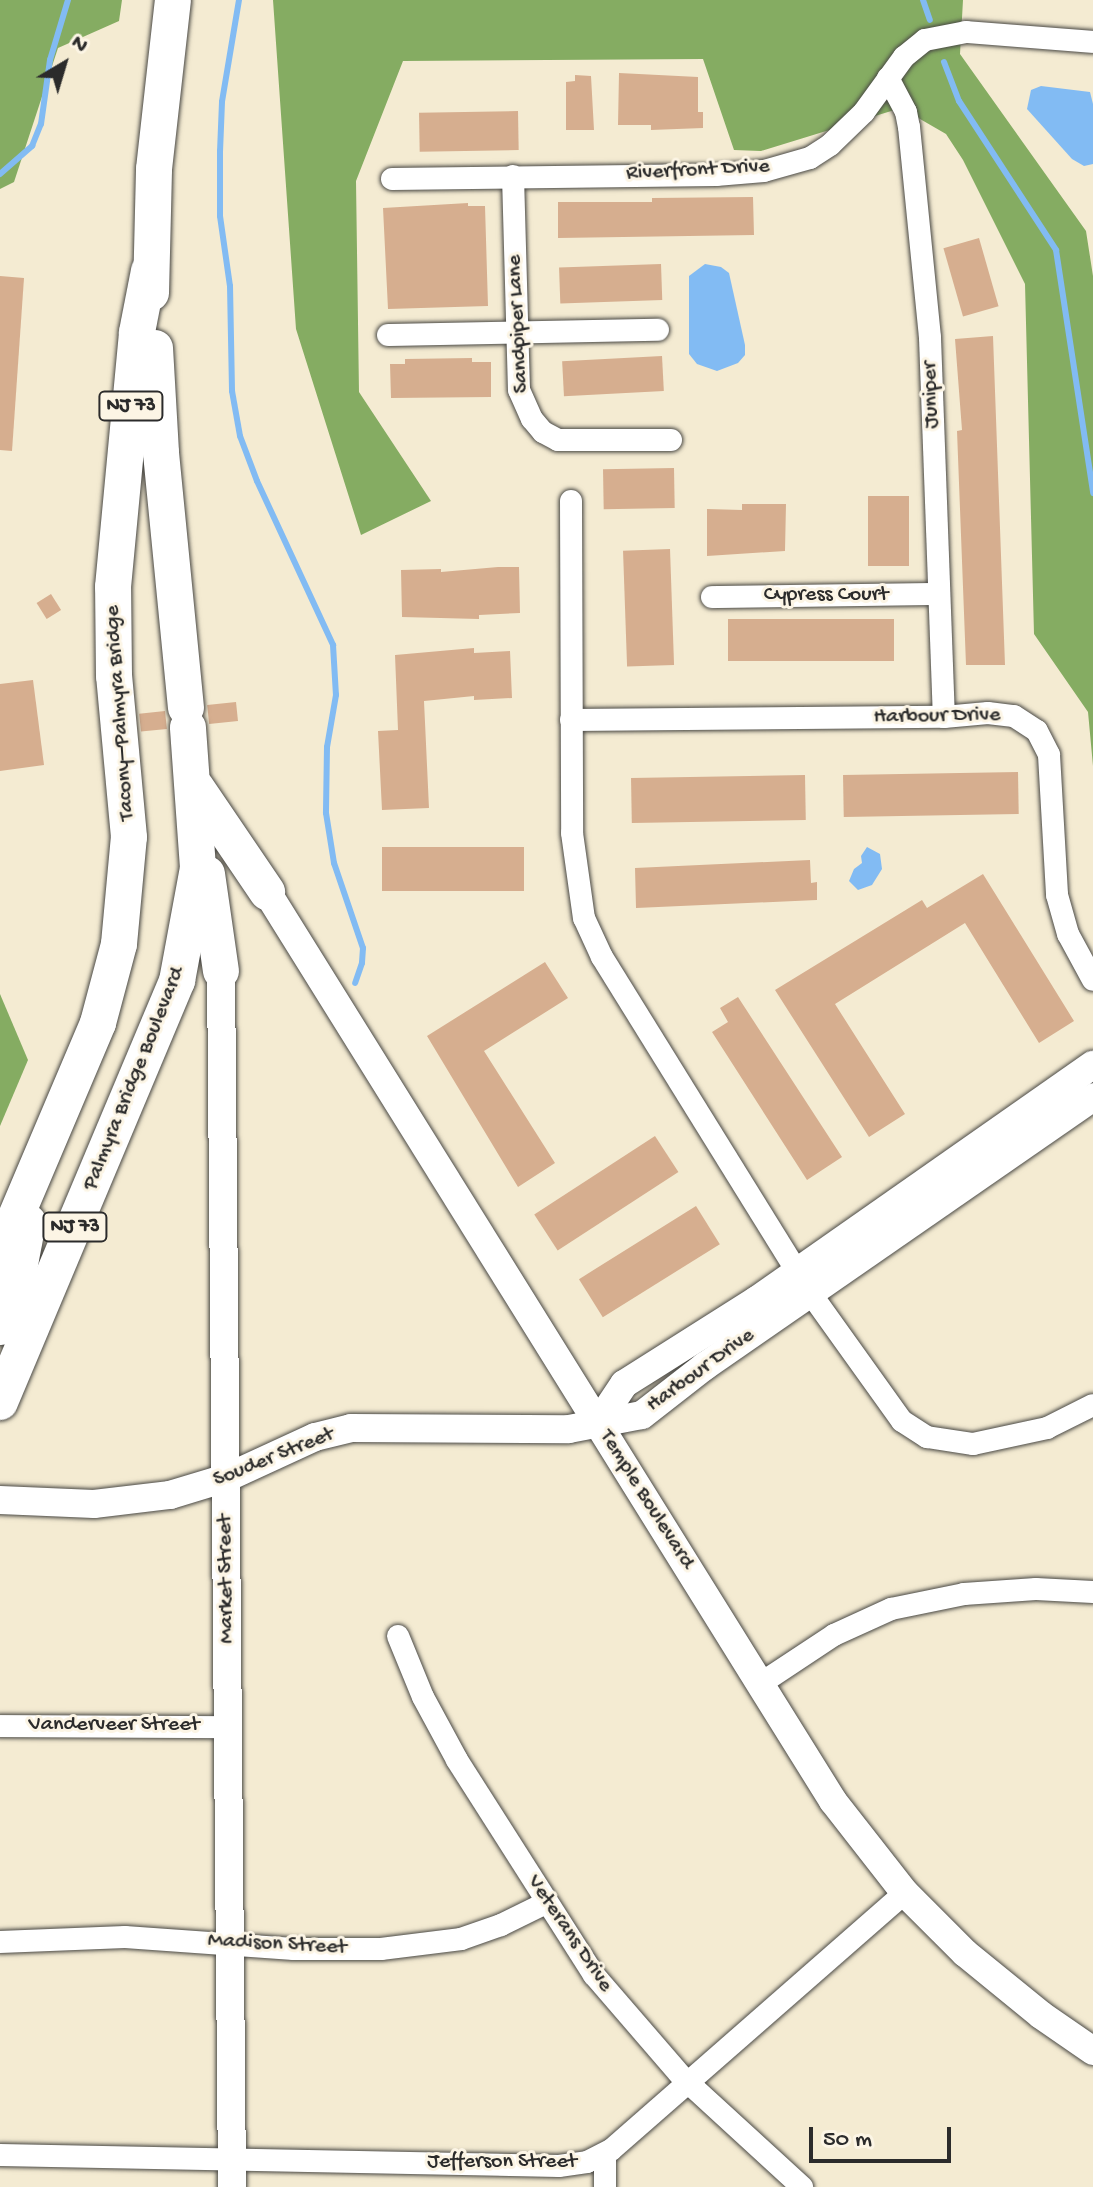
<!DOCTYPE html>
<html>
<head>
<meta charset="utf-8">
<style>
  body { margin:0 }
  #map { position:relative; width:1093px; height:2187px; overflow:hidden; background:#f4ebd2; font-family:"Gochi Hand",sans-serif }
  div>[style] { position:absolute }
  .forest>* { inset:0; background:#85ac62 }
  .water>* { inset:0; background:#82bbf3 }
  .stream>* { height:6px; margin:-3px; padding:0 3px; transform-origin:3px; border-radius:3px; background:#82bbf3 }
  .building>* { inset:0; background:#d6ae8f; transform-origin:0 0 }
  .roads { filter:drop-shadow(0 0 2px #494844) drop-shadow(0 0 2px #494844) }
  .minor>* { height:22px; margin:-11px; padding:0 11px; transform-origin:11px; border-radius:11px; background:#fff }
  .tertiary>* { height:28px; margin:-14px; padding:0 14px; transform-origin:14px; border-radius:14px; background:#fff }
  .trunk>* { height:36px; margin:-18px; padding:0 18px; transform-origin:18px; border-radius:18px; background:#fff }
  span { translate:-50% -50%; white-space:nowrap; text-align:center; line-height:1.15; -webkit-text-stroke:6px #fcf5e5; paint-order:stroke }
  .shield-label span { padding:2px 6px; background:#fcf5e5; border:2px solid; border-radius:6px; -webkit-text-stroke-width:0 }
  .shield-label { font-size:20px; color:#2b2b2b; font-weight:700 }
  .street-label { font-size:22px; color:#2b2b2b }
  .north { position:absolute; left:24px; top:24px; width:80px; height:80px; -webkit-text-stroke:6px #fcf5e5; paint-order:stroke; rotate:38deg; font-size:22px; font-weight:700; line-height:32px; text-align:center; color:#2b2b2b }
  .north::after { content:''; display:block; margin:auto; width:28px; height:36px; background:#2b2b2b; clip-path:polygon(50% 0,100% 100%,50% 72%,0 100%) }
  .scale { position:absolute; left:809px; top:2127px; width:142px; height:36px; box-sizing:border-box; border:4px solid #2b2b2b; border-top:0; padding-left:10px; font-size:24px; line-height:28px; white-space:nowrap; color:#2b2b2b; -webkit-text-stroke:6px #fcf5e5; paint-order:stroke }
</style>
</head>
<body>
<div id="map">
  <div class="forest">
    <div style="clip-path:polygon(0 0,122px 0,119px 21px,58px 48px,14px 182px,0 189px)"></div>
    <div style="clip-path:polygon(273px 0,963px 0,960px 54px,1086px 231px,1093px 276px,1093px 766px,1088px 712px,1034px 634px,1025px 284px,963px 160px,946px 134px,901px 108px,761px 151px,734px 150px,703px 59px,403px 61px,356px 181px,359px 392px,431px 501px,361px 535px,296px 329px)"></div>
    <div style="clip-path:polygon(0 994px,28px 1060px,0 1126px)"></div>
  </div>
  <div class="water">
    <div style="clip-path:polygon(1041px 86px,1090px 92px,1093px 104px,1093px 164px,1084px 166px,1072px 159px,1027px 109px,1031px 90px)"></div>
    <div style="clip-path:polygon(705px 264px,721px 267px,729px 273px,745px 345px,745px 355px,738px 363px,717px 371px,697px 364px,689px 354px,689px 276px)"></div>
    <div style="clip-path:polygon(867px 847px,880px 854px,882px 869px,872px 885px,858px 890px,849px 881px,854px 869px,862px 863px,861px 856px)"></div>
  </div>
  <div class="stream">
    <div style="left:239px;top:0;width:103px;rotate:99.5deg"></div>
    <div style="left:222px;top:102px;width:49px;rotate:92.3deg"></div>
    <div style="left:220px;top:151px;width:65px;rotate:90deg"></div>
    <div style="left:220px;top:216px;width:71px;rotate:81.9deg"></div>
    <div style="left:230px;top:286px;width:105px;rotate:88.9deg"></div>
    <div style="left:232px;top:391px;width:46px;rotate:79.9deg"></div>
    <div style="left:240px;top:436px;width:48px;rotate:69.3deg"></div>
    <div style="left:257px;top:481px;width:181px;rotate:65.1deg"></div>
    <div style="left:333px;top:645px;width:50px;rotate:86.6deg"></div>
    <div style="left:336px;top:695px;width:53px;rotate:99.8deg"></div>
    <div style="left:327px;top:747px;width:66px;rotate:90.9deg"></div>
    <div style="left:326px;top:813px;width:51px;rotate:80.9deg"></div>
    <div style="left:334px;top:863px;width:90px;rotate:71.2deg"></div>
    <div style="left:363px;top:948px;width:15px;rotate:94deg"></div>
    <div style="left:362px;top:963px;width:21px;rotate:109deg"></div>
    <div style="left:923px;top:0;width:21px;rotate:71deg"></div>
    <div style="left:944px;top:62px;width:42px;rotate:69deg"></div>
    <div style="left:959px;top:101px;width:178px;rotate:56.9deg"></div>
    <div style="left:1056px;top:250px;width:246px;rotate:81.3deg"></div>
    <div style="left:0;top:174px;width:43px;rotate:-41.2deg"></div>
    <div style="left:32px;top:146px;width:24px;rotate:-68deg"></div>
    <div style="left:41px;top:124px;width:65px;rotate:-82deg"></div>
    <div style="left:50px;top:60px;width:63px;rotate:-73.3deg"></div>
  </div>
  <div class="building">
    <div style="clip-path:polygon(619px 73px,698px 77px,698px 112px,703px 112px,703px 128px,651px 130px,651px 125px,618px 125px)"></div>
    <div style="clip-path:polygon(575px 75px,591px 76px,594px 130px,566px 130px,566px 82px,575px 81px)"></div>
    <div style="left:518px;top:111px;width:39px;height:99px;rotate:89deg"></div>
    <div style="clip-path:polygon(753px 197px,754px 235px,558px 238px,558px 202px,652px 202px,652px 198px)"></div>
    <div style="clip-path:polygon(468px 203px,468px 206px,485px 206px,488px 306px,388px 309px,383px 208px)"></div>
    <div style="left:979px;top:238px;width:71px;height:37px;rotate:74deg"></div>
    <div style="left:661px;top:264px;width:36px;height:102px;rotate:88deg"></div>
    <div style="clip-path:polygon(0 276px,24px 278px,12px 451px,0 450px)"></div>
    <div style="clip-path:polygon(993px 336px,1005px 665px,966px 665px,957px 431px,962px 430px,955px 339px)"></div>
    <div style="left:662px;top:356px;width:35px;height:100px;rotate:87deg"></div>
    <div style="clip-path:polygon(472px 358px,472px 362px,491px 362px,491px 397px,391px 398px,390px 364px,405px 364px,405px 359px)"></div>
    <div style="left:674px;top:468px;width:40px;height:71px;rotate:89deg"></div>
    <div style="left:868px;top:496px;width:41px;height:70px"></div>
    <div style="clip-path:polygon(742px 504px,786px 504px,785px 551px,707px 556px,707px 509px,742px 510px)"></div>
    <div style="left:670px;top:549px;width:116px;height:47px;rotate:88deg"></div>
    <div style="clip-path:polygon(498px 567px,519px 567px,520px 613px,479px 615px,479px 619px,402px 617px,401px 570px,441px 569px,441px 572px)"></div>
    <div style="left:51px;top:594px;width:19px;height:17px;rotate:58deg"></div>
    <div style="left:894px;top:619px;width:42px;height:166px;rotate:90deg"></div>
    <div style="clip-path:polygon(474px 648px,474px 653px,510px 651px,512px 698px,474px 700px,474px 696px,424px 701px,429px 808px,382px 810px,378px 731px,398px 730px,395px 655px)"></div>
    <div style="clip-path:polygon(33px 680px,44px 765px,0 771px,0 684px)"></div>
    <div style="left:236px;top:702px;width:19px;height:29px;rotate:84deg"></div>
    <div style="left:165px;top:711px;width:18px;height:26px;rotate:84deg"></div>
    <div style="left:1018px;top:772px;width:42px;height:175px;rotate:89deg"></div>
    <div style="left:805px;top:775px;width:45px;height:174px;rotate:89deg"></div>
    <div style="left:524px;top:847px;width:44px;height:142px;rotate:90deg"></div>
    <div style="clip-path:polygon(810px 860px,811px 883px,817px 882px,817px 900px,636px 908px,635px 868px)"></div>
    <div style="clip-path:polygon(983px 874px,1074px 1021px,1039px 1043px,965px 923px,835px 1004px,905px 1114px,869px 1137px,775px 990px,922px 900px,927px 908px)"></div>
    <div style="clip-path:polygon(545px 962px,568px 998px,484px 1051px,555px 1163px,518px 1187px,427px 1036px)"></div>
    <div style="clip-path:polygon(738px 997px,842px 1157px,807px 1180px,712px 1032px,728px 1022px,720px 1008px)"></div>
    <div style="left:655px;top:1136px;width:43px;height:144px;rotate:57deg"></div>
    <div style="left:696px;top:1206px;width:45px;height:138px;rotate:58deg"></div>
  </div>
  <div class="roads">
    <div class="minor">
      <div style="left:888px;top:78px;width:38px;rotate:62deg"></div>
      <div style="left:906px;top:112px;width:15px;rotate:79deg"></div>
      <div style="left:909px;top:127px;width:212px;rotate:84.3deg"></div>
      <div style="left:930px;top:338px;width:379px;rotate:87.9deg"></div>
      <div style="left:513px;top:176px;width:214px;rotate:88.4deg"></div>
      <div style="left:519px;top:390px;width:32px;rotate:66deg"></div>
      <div style="left:532px;top:419px;width:17px;rotate:50deg"></div>
      <div style="left:543px;top:432px;width:17px;rotate:28deg"></div>
      <div style="left:558px;top:440px;width:113px"></div>
      <div style="left:392px;top:179px;width:324px;rotate:-0.7deg"></div>
      <div style="left:716px;top:175px;width:48px;rotate:-4.8deg"></div>
      <div style="left:764px;top:171px;width:48px;rotate:-15.8deg"></div>
      <div style="left:810px;top:158px;width:24px;rotate:-33deg"></div>
      <div style="left:830px;top:145px;width:47px;rotate:-44.1deg"></div>
      <div style="left:864px;top:112px;width:68px;rotate:-54deg"></div>
      <div style="left:904px;top:57px;width:27px;rotate:-39deg"></div>
      <div style="left:925px;top:40px;width:42px;rotate:-11deg"></div>
      <div style="left:966px;top:32px;width:127px;rotate:4.5deg"></div>
      <div style="left:388px;top:335px;width:270px;rotate:-1.1deg"></div>
      <div style="left:571px;top:501px;width:332px;rotate:89.8deg"></div>
      <div style="left:572px;top:833px;width:86px;rotate:82deg"></div>
      <div style="left:584px;top:918px;width:43px;rotate:65.2deg"></div>
      <div style="left:602px;top:957px;width:397px;rotate:58.2deg"></div>
      <div style="left:811px;top:1294px;width:156px;rotate:54.4deg"></div>
      <div style="left:902px;top:1421px;width:30px;rotate:33deg"></div>
      <div style="left:927px;top:1437px;width:47px;rotate:8.7deg"></div>
      <div style="left:973px;top:1444px;width:76px;rotate:-12.2deg"></div>
      <div style="left:1047px;top:1428px;width:51px;rotate:-26.6deg"></div>
      <div style="left:712px;top:597px;width:227px;rotate:-0.8deg"></div>
      <div style="left:571px;top:720px;width:373px;rotate:-0.5deg"></div>
      <div style="left:944px;top:717px;width:44px;rotate:-5.2deg"></div>
      <div style="left:988px;top:713px;width:26px;rotate:7deg"></div>
      <div style="left:1014px;top:716px;width:27px;rotate:33deg"></div>
      <div style="left:1037px;top:731px;width:27px;rotate:63deg"></div>
      <div style="left:1049px;top:755px;width:140px;rotate:86.7deg"></div>
      <div style="left:1057px;top:895px;width:41px;rotate:74.2deg"></div>
      <div style="left:1068px;top:934px;width:52px;rotate:61.5deg"></div>
      <div style="left:398px;top:1636px;width:66px;rotate:67.7deg"></div>
      <div style="left:423px;top:1697px;width:72px;rotate:61.6deg"></div>
      <div style="left:457px;top:1760px;width:255px;rotate:57.5deg"></div>
      <div style="left:594px;top:1975px;width:135px;rotate:49.2deg"></div>
      <div style="left:682px;top:2077px;width:163px;rotate:42.5deg"></div>
      <div style="left:760px;top:1684px;width:89px;rotate:-33.5deg"></div>
      <div style="left:834px;top:1635px;width:63px;rotate:-24.5deg"></div>
      <div style="left:891px;top:1609px;width:75px;rotate:-11.6deg"></div>
      <div style="left:964px;top:1594px;width:72px;rotate:-4deg"></div>
      <div style="left:1036px;top:1589px;width:57px;rotate:3deg"></div>
      <div style="left:0;top:1726px;width:228px;rotate:0.3deg"></div>
      <div style="left:0;top:1942px;width:125px;rotate:-2.3deg"></div>
      <div style="left:125px;top:1937px;width:169px;rotate:4.1deg"></div>
      <div style="left:294px;top:1949px;width:87px"></div>
      <div style="left:381px;top:1949px;width:81px;rotate:-7.1deg"></div>
      <div style="left:461px;top:1939px;width:42px;rotate:-19.3deg"></div>
      <div style="left:501px;top:1925px;width:50px;rotate:-26.1deg"></div>
      <div style="left:605px;top:2154px;width:33px;rotate:90deg"></div>
      <div style="left:0;top:2155px;width:559px;rotate:1.13deg"></div>
      <div style="left:559px;top:2166px;width:28px;rotate:-8deg"></div>
      <div style="left:587px;top:2162px;width:27px;rotate:-27deg"></div>
      <div style="left:611px;top:2150px;width:390px;rotate:-41.2deg"></div>
    </div>
    <div class="tertiary">
      <div style="left:267px;top:892px;width:1071px;rotate:58.09deg"></div>
      <div style="left:833px;top:1801px;width:117px;rotate:52deg"></div>
      <div style="left:905px;top:1893px;width:85px;rotate:45deg"></div>
      <div style="left:965px;top:1953px;width:98px;rotate:39.2deg"></div>
      <div style="left:1041px;top:2015px;width:63px;rotate:34.7deg"></div>
      <div style="left:221px;top:971px;width:1216px;rotate:89.48deg"></div>
      <div style="left:598px;top:1423px;width:47px;rotate:-56.3deg"></div>
      <div style="left:624px;top:1384px;width:157px;rotate:-32.3deg"></div>
      <div style="left:757px;top:1300px;width:410px;rotate:-35deg"></div>
      <div style="left:0;top:1500px;width:94px;rotate:2.4deg"></div>
      <div style="left:94px;top:1504px;width:77px;rotate:-6.8deg"></div>
      <div style="left:170px;top:1495px;width:59px;rotate:-16.9deg"></div>
      <div style="left:226px;top:1478px;width:98px;rotate:-24.7deg"></div>
      <div style="left:315px;top:1437px;width:37px;rotate:-14deg"></div>
      <div style="left:351px;top:1428px;width:218px;rotate:0.3deg"></div>
      <div style="left:569px;top:1429px;width:74px;rotate:-10.9deg"></div>
      <div style="left:642px;top:1415px;width:80px;rotate:-37.9deg"></div>
      <div style="left:705px;top:1366px;width:472px;rotate:-34.7deg"></div>
    </div>
    <div class="trunk">
      <div style="left:151px;top:293px;width:124px;rotate:-88.6deg"></div>
      <div style="left:154px;top:169px;width:170px;rotate:-83.6deg"></div>
      <div style="left:155px;top:348px;width:105px;rotate:86.7deg"></div>
      <div style="left:161px;top:453px;width:256px;rotate:84.4deg"></div>
      <div style="left:196px;top:787px;width:127px;rotate:55.9deg"></div>
      <div style="left:207px;top:874px;width:98px;rotate:81.8deg"></div>
      <div style="left:0;top:1254px;width:251px;rotate:-67deg"></div>
      <div style="left:98px;top:1023px;width:82px;rotate:-75.1deg"></div>
      <div style="left:119px;top:944px;width:107px;rotate:-84.7deg"></div>
      <div style="left:129px;top:837px;width:162px;rotate:-95.3deg"></div>
      <div style="left:114px;top:676px;width:89px;rotate:-90.6deg"></div>
      <div style="left:113px;top:587px;width:256px;rotate:-84.6deg"></div>
      <div style="left:137px;top:332px;width:62px;rotate:-78.9deg"></div>
      <div style="left:0;top:1327px;width:55px;rotate:-70.9deg"></div>
      <div style="left:18px;top:1275px;width:54px;rotate:-79.3deg"></div>
      <div style="left:0;top:1402px;width:457px;rotate:-67.2deg"></div>
      <div style="left:177px;top:981px;width:115px;rotate:-79.5deg"></div>
      <div style="left:198px;top:868px;width:141px;rotate:-94.1deg"></div>
    </div>
  </div>
  <div class="shield-label">
    <span style="left:131px;top:406px">NJ 73</span>
    <span style="left:75px;top:1227px">NJ 73</span>
  </div>
  <div class="street-label">
    <span style="left:698px;top:171px;rotate:-3deg">Riverfront Drive</span>
    <span style="left:519px;top:324px;rotate:-93deg">Sandpiper Lane</span>
    <span style="left:932px;top:395px;rotate:-92deg">Juniper</span>
    <span style="left:826px;top:596px">Cypress Court</span>
    <span style="left:121px;top:713px;rotate:-94deg">Tacony–Palmyra Bridge</span>
    <span style="left:937px;top:717px;rotate:-1deg">Harbour Drive</span>
    <span style="left:135px;top:1079px;rotate:-68deg">Palmyra Bridge Boulevard</span>
    <span style="left:701px;top:1371px;rotate:-36deg">Harbour Drive</span>
    <span style="left:274px;top:1458px;rotate:-22deg">Souder Street</span>
    <span style="left:646px;top:1500px;rotate:58deg">Temple Boulevard</span>
    <span style="left:227px;top:1579px;rotate:-91deg">Market Street</span>
    <span style="left:114px;top:1726px">Vanderveer Street</span>
    <span style="left:569px;top:1934px;rotate:56deg">Veterans Drive</span>
    <span style="left:277px;top:1945px;rotate:3deg">Madison Street</span>
    <span style="left:502px;top:2163px">Jefferson Street</span>
  </div>
  <div class="north">N</div>
  <div class="scale">50 m</div>
</div>
</body>
</html>
